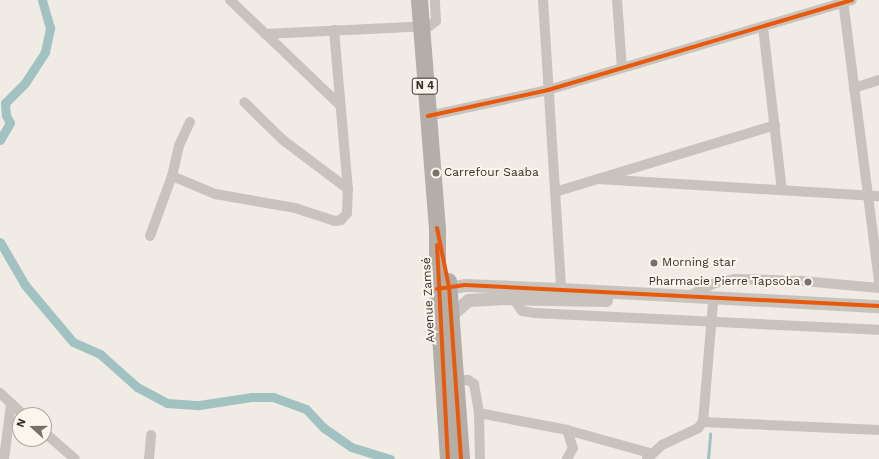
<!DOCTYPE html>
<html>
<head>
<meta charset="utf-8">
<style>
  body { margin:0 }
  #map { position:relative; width:879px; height:459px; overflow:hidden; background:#f0ebe5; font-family:"Work Sans",sans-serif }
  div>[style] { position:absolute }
  .stream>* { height:2.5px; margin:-1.25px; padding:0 1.25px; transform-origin:1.25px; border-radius:1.25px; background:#a1c2c1 }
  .canal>* { height:9px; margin:-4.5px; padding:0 4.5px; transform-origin:4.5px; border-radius:4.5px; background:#a1c2c1 }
  .minor>* { height:10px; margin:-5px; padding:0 5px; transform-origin:5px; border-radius:5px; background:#c9c3be }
  .tertiary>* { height:13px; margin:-6.5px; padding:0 6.5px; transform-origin:6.5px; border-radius:6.5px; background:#c9c3be }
  .trunk>* { height:17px; margin:-8.5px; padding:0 8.5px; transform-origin:8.5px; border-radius:8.5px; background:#b4aea8 }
  .cycleway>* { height:4px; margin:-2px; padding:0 2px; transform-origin:2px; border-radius:2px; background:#e8590c }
  .dots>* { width:11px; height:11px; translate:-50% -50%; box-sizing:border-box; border:2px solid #fbf5ee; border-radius:50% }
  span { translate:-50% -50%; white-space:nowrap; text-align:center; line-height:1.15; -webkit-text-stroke:4px #fbf5ee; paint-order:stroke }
  .shield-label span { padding:1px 3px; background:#fbf5ee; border:1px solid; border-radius:3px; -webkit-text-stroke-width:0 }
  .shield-label { font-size:11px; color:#3b302b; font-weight:700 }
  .poi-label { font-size:12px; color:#3b302b }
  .left { translate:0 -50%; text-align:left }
  .right { translate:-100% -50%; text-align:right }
  .street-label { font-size:12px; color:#3b302b }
  .north { position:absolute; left:12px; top:407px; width:40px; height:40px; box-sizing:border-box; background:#fbf5ee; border:1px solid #aea6a0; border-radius:50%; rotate:291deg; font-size:11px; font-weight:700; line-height:16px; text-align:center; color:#3b302b }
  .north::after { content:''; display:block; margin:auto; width:14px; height:18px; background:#7a716c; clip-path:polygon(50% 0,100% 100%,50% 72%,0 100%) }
</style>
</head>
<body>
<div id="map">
  <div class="stream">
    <div style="left:708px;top:459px;width:25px;rotate:-85deg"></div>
  </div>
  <div class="canal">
    <div style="left:0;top:140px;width:20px;rotate:-60deg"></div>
    <div style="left:10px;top:123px;width:9px;rotate:-117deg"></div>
    <div style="left:6px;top:115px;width:12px;rotate:-95deg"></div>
    <div style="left:5px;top:103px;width:28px;rotate:-45deg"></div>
    <div style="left:25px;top:83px;width:37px;rotate:-57deg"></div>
    <div style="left:45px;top:52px;width:25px;rotate:-78deg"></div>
    <div style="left:50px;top:28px;width:29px;rotate:-106deg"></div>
    <div style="left:0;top:242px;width:50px;rotate:59.8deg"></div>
    <div style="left:25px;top:285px;width:75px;rotate:49.9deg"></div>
    <div style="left:73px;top:342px;width:30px;rotate:24deg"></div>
    <div style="left:100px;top:354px;width:50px;rotate:41.7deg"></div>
    <div style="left:137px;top:387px;width:34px;rotate:28deg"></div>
    <div style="left:167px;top:403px;width:32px;rotate:4deg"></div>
    <div style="left:199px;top:405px;width:54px;rotate:-8.6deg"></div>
    <div style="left:252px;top:397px;width:21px"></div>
    <div style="left:273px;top:397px;width:35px;rotate:20deg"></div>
    <div style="left:306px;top:409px;width:26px;rotate:47deg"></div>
    <div style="left:324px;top:428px;width:33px;rotate:35deg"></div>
    <div style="left:351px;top:447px;width:41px;rotate:17.1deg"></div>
  </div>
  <div class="minor">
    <div style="left:230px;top:0;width:151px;rotate:43.7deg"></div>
    <div style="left:543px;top:0;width:290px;rotate:86.4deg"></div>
    <div style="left:617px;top:0;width:68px;rotate:85.8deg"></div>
    <div style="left:843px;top:0;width:284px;rotate:82.7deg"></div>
    <div style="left:763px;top:27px;width:164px;rotate:83.4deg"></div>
    <div style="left:334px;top:30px;width:160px;rotate:85deg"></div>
    <div style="left:265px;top:34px;width:165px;rotate:-2.8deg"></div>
    <div style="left:430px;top:26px;width:8px;rotate:-40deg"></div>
    <div style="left:436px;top:21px;width:21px;rotate:-93deg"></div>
    <div style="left:854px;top:88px;width:26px;rotate:-18deg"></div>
    <div style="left:428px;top:116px;width:123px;rotate:-12.2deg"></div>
    <div style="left:548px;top:90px;width:317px;rotate:-16.5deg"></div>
    <div style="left:190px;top:122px;width:26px;rotate:115deg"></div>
    <div style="left:179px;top:146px;width:31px;rotate:103deg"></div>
    <div style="left:172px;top:176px;width:47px;rotate:22.7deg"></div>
    <div style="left:215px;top:194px;width:81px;rotate:9.9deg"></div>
    <div style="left:295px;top:208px;width:42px;rotate:18deg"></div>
    <div style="left:335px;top:221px;width:6px;rotate:-9deg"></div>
    <div style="left:341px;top:220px;width:9px;rotate:-49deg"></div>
    <div style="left:347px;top:213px;width:24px;rotate:-88deg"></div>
    <div style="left:348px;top:189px;width:81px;rotate:-143deg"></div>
    <div style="left:283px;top:140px;width:54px;rotate:-135.7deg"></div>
    <div style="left:598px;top:179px;width:282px;rotate:3.5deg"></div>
    <div style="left:555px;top:192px;width:230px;rotate:-16.9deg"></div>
    <div style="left:150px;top:236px;width:64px;rotate:-69.9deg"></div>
    <div style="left:691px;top:295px;width:27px;rotate:-27deg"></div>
    <div style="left:715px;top:283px;width:20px;rotate:-11deg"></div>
    <div style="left:735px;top:279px;width:68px;rotate:1.7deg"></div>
    <div style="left:803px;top:281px;width:76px;rotate:5.3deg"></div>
    <div style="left:513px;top:298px;width:16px;rotate:55deg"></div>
    <div style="left:522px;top:311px;width:12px;rotate:9deg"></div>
    <div style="left:534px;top:313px;width:345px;rotate:2.8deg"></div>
    <div style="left:456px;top:380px;width:12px"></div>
    <div style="left:468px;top:380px;width:7px;rotate:34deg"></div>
    <div style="left:474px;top:384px;width:29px;rotate:80deg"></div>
    <div style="left:479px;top:413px;width:46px;rotate:88.8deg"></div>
    <div style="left:0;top:393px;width:33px;rotate:43deg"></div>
    <div style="left:479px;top:413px;width:90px;rotate:10.9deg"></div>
    <div style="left:567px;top:430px;width:86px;rotate:15.5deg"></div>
    <div style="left:703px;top:422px;width:176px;rotate:2.6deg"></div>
    <div style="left:567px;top:430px;width:19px;rotate:72deg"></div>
    <div style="left:573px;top:448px;width:13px;rotate:119deg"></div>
    <div style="left:44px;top:432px;width:41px;rotate:41.1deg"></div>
    <div style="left:4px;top:459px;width:55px;rotate:-82.7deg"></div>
    <div style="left:149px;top:459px;width:24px;rotate:-85deg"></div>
    <div style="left:647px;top:459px;width:21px;rotate:-43deg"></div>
    <div style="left:662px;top:445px;width:40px;rotate:-25deg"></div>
    <div style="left:698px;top:428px;width:8px;rotate:-50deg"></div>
    <div style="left:703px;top:422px;width:120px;rotate:-85.2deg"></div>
  </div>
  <div class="tertiary">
    <div style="left:440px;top:289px;width:25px;rotate:-9deg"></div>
    <div style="left:465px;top:285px;width:96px;rotate:2.4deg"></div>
    <div style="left:561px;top:289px;width:318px;rotate:3.1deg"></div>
    <div style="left:451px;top:315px;width:23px;rotate:-41deg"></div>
    <div style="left:468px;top:300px;width:33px;rotate:-3deg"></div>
    <div style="left:501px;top:298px;width:105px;rotate:1.1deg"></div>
  </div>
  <div class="trunk">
    <div style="left:419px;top:0;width:229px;rotate:85.5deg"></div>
    <div style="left:437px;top:228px;width:61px;rotate:90deg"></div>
    <div style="left:437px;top:289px;width:170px;rotate:86.3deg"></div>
    <div style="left:448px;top:281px;width:178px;rotate:85.8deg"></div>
  </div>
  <div class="cycleway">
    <div style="left:428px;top:116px;width:123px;rotate:-12.2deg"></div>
    <div style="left:548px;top:90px;width:317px;rotate:-16.5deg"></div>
    <div style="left:437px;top:228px;width:60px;rotate:78.5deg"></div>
    <div style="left:449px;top:287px;width:172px;rotate:86deg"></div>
    <div style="left:437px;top:245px;width:214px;rotate:87.1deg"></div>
    <div style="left:437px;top:289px;width:28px;rotate:-8deg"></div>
    <div style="left:465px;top:285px;width:415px;rotate:2.9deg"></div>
  </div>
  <div class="dots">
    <div style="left:436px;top:173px;background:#7a716c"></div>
    <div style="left:654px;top:263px;background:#7a716c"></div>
    <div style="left:808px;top:282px;background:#7a716c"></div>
  </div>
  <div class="shield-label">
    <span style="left:425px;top:86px">N 4</span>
  </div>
  <div class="poi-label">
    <span class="left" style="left:444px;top:173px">Carrefour Saaba</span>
    <span class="left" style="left:662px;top:263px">Morning star</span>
    <span class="right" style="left:800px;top:282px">Pharmacie Pierre Tapsoba</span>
  </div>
  <div class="street-label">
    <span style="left:429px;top:300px;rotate:-93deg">Avenue Zamsé</span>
  </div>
  <div class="north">N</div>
</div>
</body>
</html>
